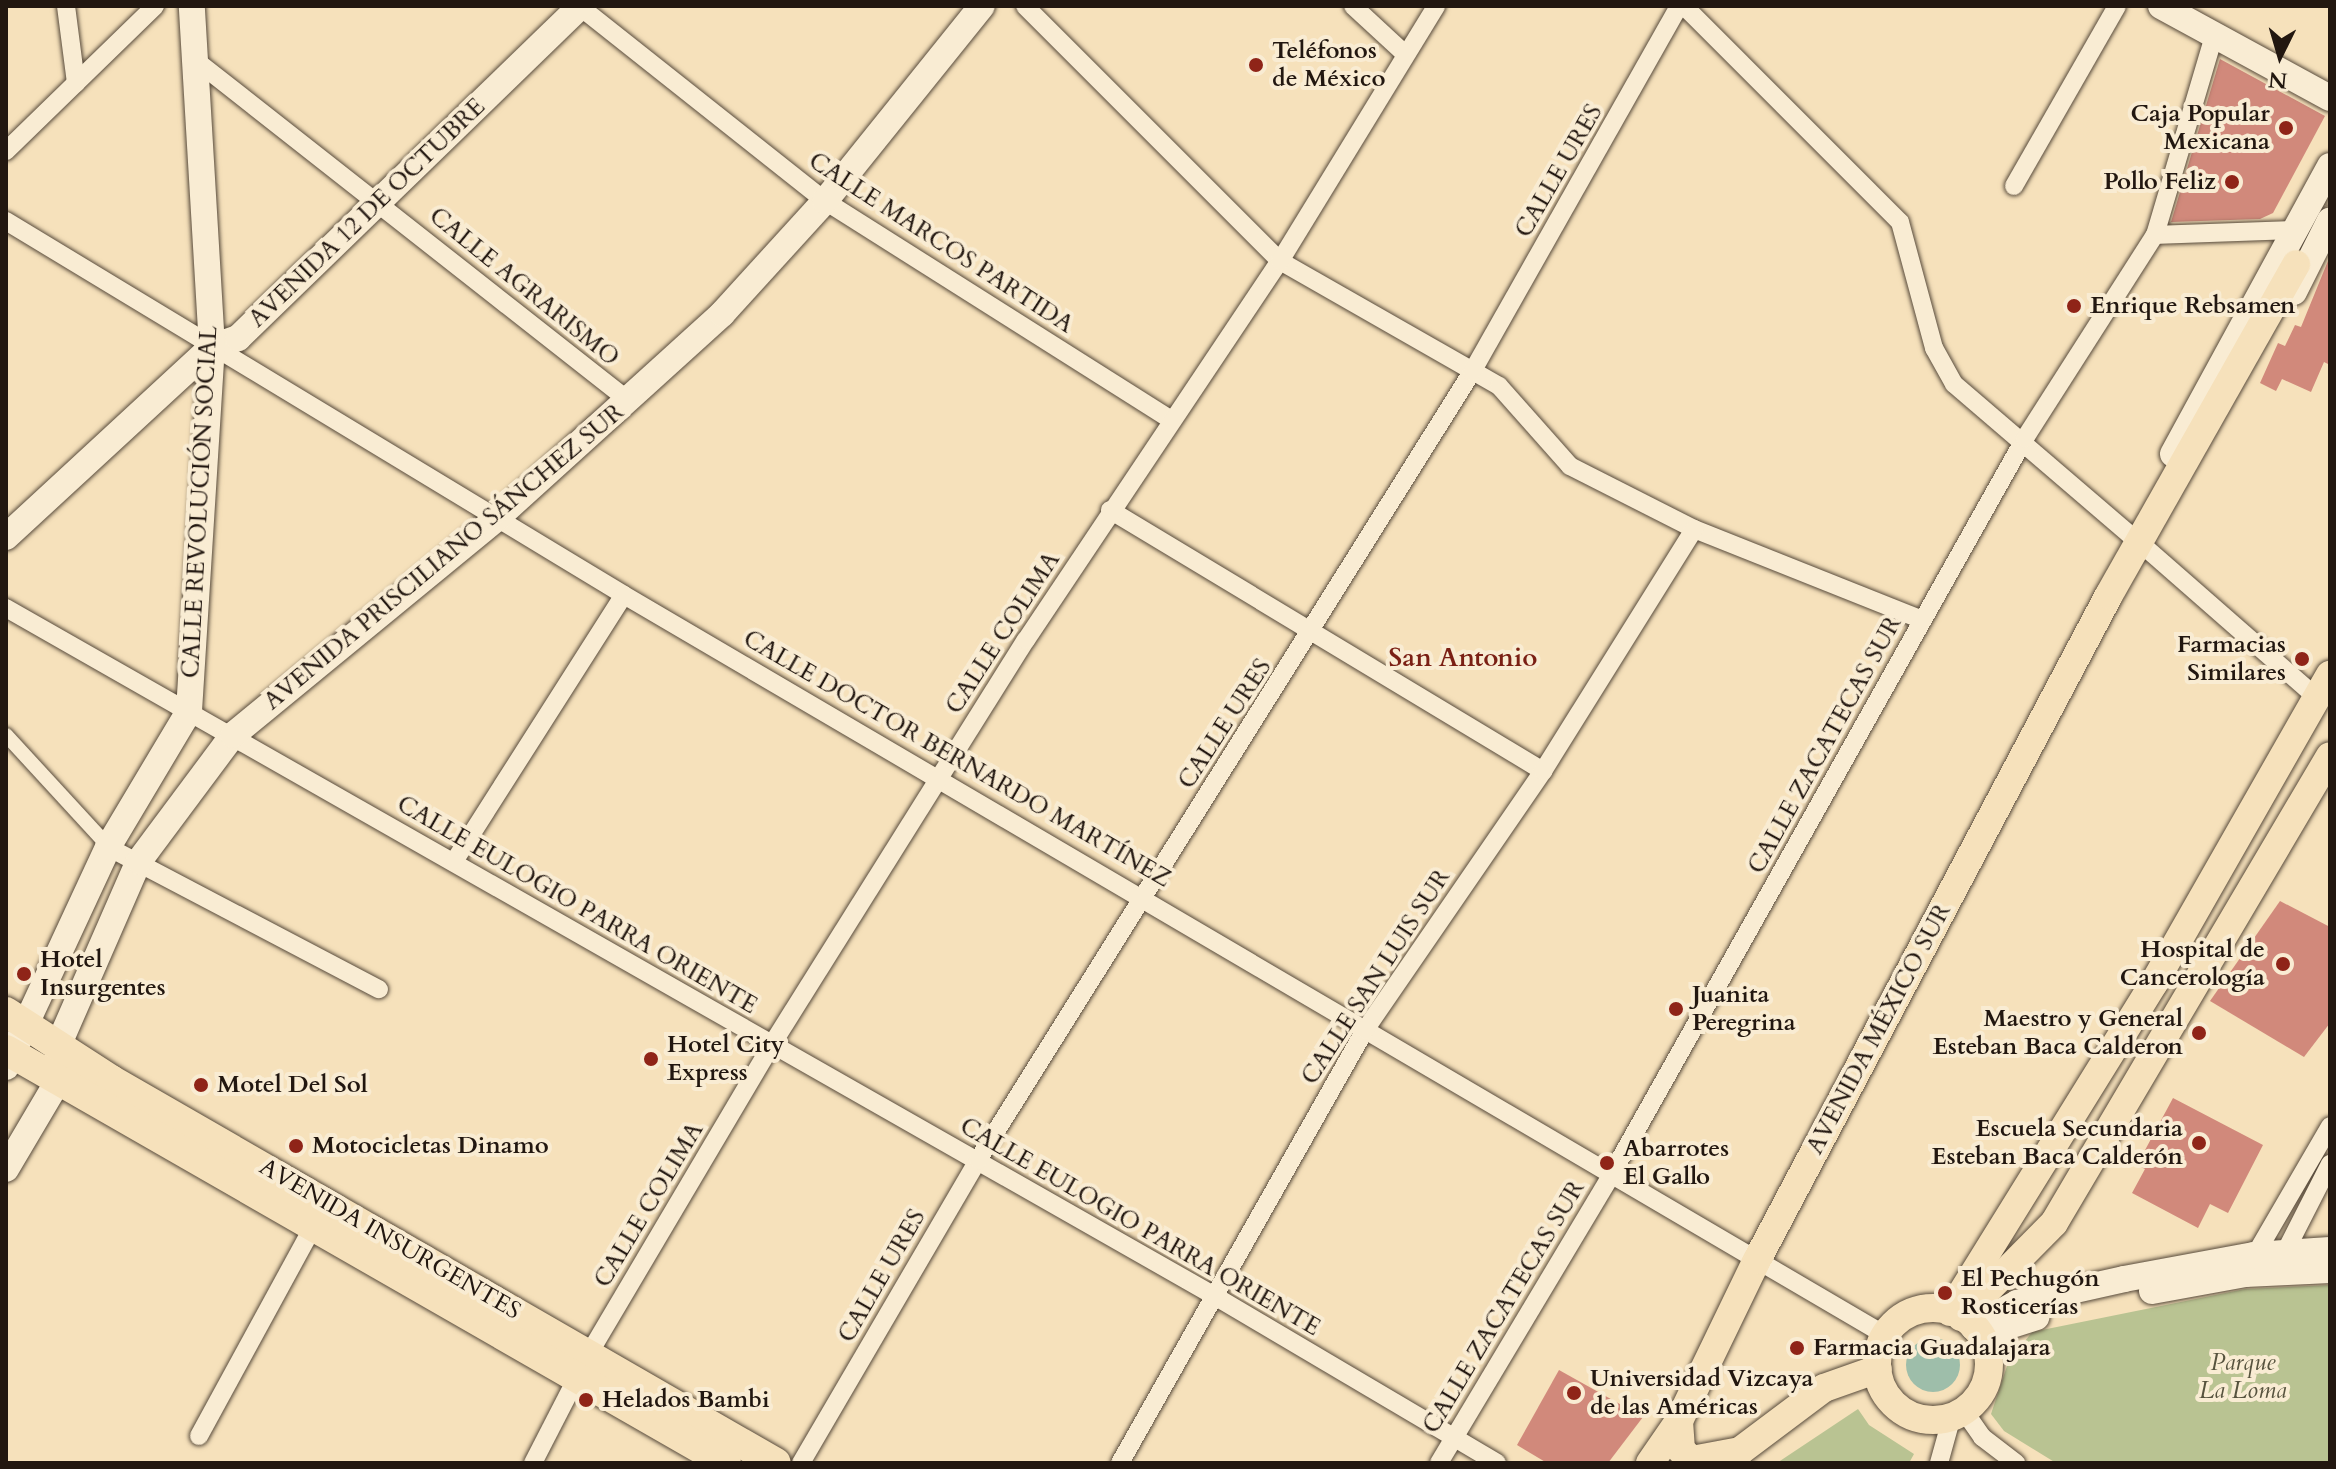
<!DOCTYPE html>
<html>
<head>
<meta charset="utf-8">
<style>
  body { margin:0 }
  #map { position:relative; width:2336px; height:1469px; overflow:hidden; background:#f6e1bb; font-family:Cardo,serif }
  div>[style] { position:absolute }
  .green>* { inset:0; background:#b9c392 }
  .water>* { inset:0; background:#9ebeaa }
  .round { border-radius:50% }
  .building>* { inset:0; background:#d1897b }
  .primary-tunnel>* { height:28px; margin-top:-14px; transform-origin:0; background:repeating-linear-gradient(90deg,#ccb999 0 28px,transparent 0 42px) }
  .roads { filter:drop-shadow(0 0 2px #574a3b) drop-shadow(0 0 2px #574a3b) }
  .pedestrian>* { height:14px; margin:-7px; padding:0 7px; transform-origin:7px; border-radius:7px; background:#f9ecd3 }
  .minor>* { height:18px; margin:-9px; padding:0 9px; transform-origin:9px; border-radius:9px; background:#f9ecd3 }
  .secondary>* { height:26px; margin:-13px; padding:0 13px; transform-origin:13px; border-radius:13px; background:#f9ecd3 }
  .primary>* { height:28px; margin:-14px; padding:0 14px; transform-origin:14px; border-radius:14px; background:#f6e1bb }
  .primary>.ring { margin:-14px; padding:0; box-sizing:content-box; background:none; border:28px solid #f6e1bb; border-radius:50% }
  .trunk>* { height:30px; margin:-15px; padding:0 15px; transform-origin:15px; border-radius:15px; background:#f6e1bb }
  .dots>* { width:22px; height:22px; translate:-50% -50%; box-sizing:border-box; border:4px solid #f9ecd3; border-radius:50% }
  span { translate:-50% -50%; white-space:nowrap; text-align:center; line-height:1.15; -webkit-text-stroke:8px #f9ecd3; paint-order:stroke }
  .poi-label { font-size:24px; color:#221710; font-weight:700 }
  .left { translate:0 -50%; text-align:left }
  .right { translate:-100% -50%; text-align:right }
  .street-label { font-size:24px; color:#221710 }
  .park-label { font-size:24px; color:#57533e; font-style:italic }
  .neighbourhood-label { font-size:26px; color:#7a1f14; font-weight:700 }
  .frame { position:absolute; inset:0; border:8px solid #221710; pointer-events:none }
  .north { position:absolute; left:2240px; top:16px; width:80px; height:80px; -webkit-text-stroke:6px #f9ecd3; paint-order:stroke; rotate:185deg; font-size:22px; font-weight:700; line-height:32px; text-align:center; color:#221710 }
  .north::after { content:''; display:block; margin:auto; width:28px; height:36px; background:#221710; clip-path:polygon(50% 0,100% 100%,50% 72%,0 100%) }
</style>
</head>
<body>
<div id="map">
  <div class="green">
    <div style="clip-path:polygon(2330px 1285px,2330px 1463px,2056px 1463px,2004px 1431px,1991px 1414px,2008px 1363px,2032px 1332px,2245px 1289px)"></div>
    <div style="clip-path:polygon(1858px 1409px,1869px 1425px,1914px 1454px,1909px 1463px,1777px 1463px)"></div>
  </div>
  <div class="water">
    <div class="round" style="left:1906px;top:1338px;width:54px;height:54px"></div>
  </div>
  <div class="building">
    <div style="clip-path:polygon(2220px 59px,2325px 116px,2273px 213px,2260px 219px,2171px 222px)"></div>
    <div style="clip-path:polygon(2330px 256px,2330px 365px,2324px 362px,2311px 392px,2282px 379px,2276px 391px,2260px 383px,2278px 343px,2285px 346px,2295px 325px,2301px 327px)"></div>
    <div style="clip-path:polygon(2280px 901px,2330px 927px,2330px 1023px,2304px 1057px,2210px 1001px)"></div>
    <div style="clip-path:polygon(2173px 1098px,2263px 1145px,2228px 1213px,2210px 1204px,2198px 1228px,2132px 1193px,2145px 1169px,2137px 1165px)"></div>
    <div style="clip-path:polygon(1559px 1370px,1643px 1417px,1608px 1463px,1547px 1463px,1517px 1445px)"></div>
  </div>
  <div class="primary-tunnel">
    <div style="left:2307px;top:243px;width:51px;rotate:-63.4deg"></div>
  </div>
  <div class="roads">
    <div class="pedestrian">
      <div style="left:6px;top:735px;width:151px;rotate:47.4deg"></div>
    </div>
    <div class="minor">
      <div style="left:66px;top:6px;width:78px;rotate:82.6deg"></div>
      <div style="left:579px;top:6px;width:314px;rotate:38.4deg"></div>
      <div style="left:825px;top:201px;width:409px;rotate:32.3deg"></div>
      <div style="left:1025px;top:6px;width:361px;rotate:45deg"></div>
      <div style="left:1280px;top:261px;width:252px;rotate:29.7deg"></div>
      <div style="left:1499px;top:386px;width:107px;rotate:48.4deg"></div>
      <div style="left:1570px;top:466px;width:139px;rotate:26.9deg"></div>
      <div style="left:1694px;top:529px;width:246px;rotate:21.7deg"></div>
      <div style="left:1353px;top:6px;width:71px;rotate:42.7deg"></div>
      <div style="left:1684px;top:6px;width:305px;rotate:45deg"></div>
      <div style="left:1900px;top:222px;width:131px;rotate:74.9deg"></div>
      <div style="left:1934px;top:348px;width:41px;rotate:60.9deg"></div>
      <div style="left:1954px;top:384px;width:232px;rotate:40.6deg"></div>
      <div style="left:199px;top:63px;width:547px;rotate:38.17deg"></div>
      <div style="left:6px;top:151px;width:208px;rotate:-44.2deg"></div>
      <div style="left:2014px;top:186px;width:207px;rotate:-60.2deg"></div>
      <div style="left:6px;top:221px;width:722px;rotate:31.18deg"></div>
      <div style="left:624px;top:595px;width:1462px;rotate:30.41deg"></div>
      <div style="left:2155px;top:235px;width:137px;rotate:-2.1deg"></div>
      <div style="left:1110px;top:510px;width:506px;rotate:31.08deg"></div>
      <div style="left:2147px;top:549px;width:226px;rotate:41.2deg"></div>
      <div style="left:6px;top:608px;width:1389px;rotate:29.65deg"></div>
      <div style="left:1213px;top:1295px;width:330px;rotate:30.6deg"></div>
      <div style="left:108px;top:847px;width:306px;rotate:27.7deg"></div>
      <div style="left:455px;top:860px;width:314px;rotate:-57.5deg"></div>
      <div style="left:2281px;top:1260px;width:108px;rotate:-63deg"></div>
      <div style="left:2251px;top:1262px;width:157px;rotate:-59.8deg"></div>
      <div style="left:1964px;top:1411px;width:32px;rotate:55deg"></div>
      <div style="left:1982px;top:1437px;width:43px;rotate:37.4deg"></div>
      <div style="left:199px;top:1436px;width:238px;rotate:-61.4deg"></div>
      <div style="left:533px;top:1463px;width:125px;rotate:-62.8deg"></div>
      <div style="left:590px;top:1352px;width:356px;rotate:-59.4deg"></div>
      <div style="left:771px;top:1046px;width:479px;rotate:-57.9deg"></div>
      <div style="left:1026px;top:640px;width:456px;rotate:-56.2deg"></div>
      <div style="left:1280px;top:261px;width:299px;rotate:-58.5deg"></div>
      <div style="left:801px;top:1463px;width:351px;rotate:-59.7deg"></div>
      <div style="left:978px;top:1160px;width:930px;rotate:-57.92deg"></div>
      <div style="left:1472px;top:372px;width:420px;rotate:-60.5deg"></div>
      <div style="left:1120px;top:1463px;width:498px;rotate:-60.5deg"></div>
      <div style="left:1365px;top:1030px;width:314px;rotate:-55.5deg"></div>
      <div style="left:1543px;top:771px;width:285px;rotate:-58deg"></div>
      <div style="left:1439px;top:1463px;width:333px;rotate:-59.1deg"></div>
      <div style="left:1610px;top:1177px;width:848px;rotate:-60.68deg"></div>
      <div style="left:2025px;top:438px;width:241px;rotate:-57.4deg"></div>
      <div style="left:2155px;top:235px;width:208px;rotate:-73.5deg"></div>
      <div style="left:1939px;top:1463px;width:49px;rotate:-74.5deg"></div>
    </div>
    <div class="secondary">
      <div style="left:2161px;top:6px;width:192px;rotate:28.6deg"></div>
      <div style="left:2294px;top:292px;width:80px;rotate:-63.4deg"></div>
      <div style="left:2173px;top:454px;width:328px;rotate:-61.4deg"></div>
      <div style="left:6px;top:537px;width:280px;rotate:-42.7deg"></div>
      <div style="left:212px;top:347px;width:28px;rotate:-19deg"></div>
      <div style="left:238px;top:338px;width:477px;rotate:-44.1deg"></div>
      <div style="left:6px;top:1067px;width:242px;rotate:-65.1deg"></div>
      <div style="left:108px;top:847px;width:158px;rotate:-59.2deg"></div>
      <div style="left:189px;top:711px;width:365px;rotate:-86.4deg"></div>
      <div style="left:212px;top:347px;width:342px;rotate:-93.4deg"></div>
      <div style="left:6px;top:1169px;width:102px;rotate:-59.4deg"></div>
      <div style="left:58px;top:1081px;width:35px;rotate:-90deg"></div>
      <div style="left:58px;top:1046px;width:202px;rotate:-66.4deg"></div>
      <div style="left:139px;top:861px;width:157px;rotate:-53.3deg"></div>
      <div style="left:233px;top:735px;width:342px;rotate:-39.4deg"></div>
      <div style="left:497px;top:518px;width:304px;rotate:-42.2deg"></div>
      <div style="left:722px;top:314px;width:153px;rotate:-47.7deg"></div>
      <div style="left:825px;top:201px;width:250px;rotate:-51.2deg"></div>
      <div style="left:2152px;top:1291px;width:95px;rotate:-10.4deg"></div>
      <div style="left:2245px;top:1274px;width:85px;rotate:-2.7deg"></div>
      <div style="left:1973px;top:1327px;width:50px;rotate:-28.6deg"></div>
      <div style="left:2017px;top:1303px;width:110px;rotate:-12.6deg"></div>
      <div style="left:2124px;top:1279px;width:132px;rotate:-10.5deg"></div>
      <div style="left:2254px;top:1255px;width:76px;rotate:-3.8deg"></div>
      <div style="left:1985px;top:1347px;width:29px;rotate:-44deg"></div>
      <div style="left:2006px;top:1327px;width:32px;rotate:-18deg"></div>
    </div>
    <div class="primary">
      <div class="ring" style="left:1877px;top:1308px;width:84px;height:84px"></div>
      <div style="left:1950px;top:1312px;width:387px;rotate:-58.2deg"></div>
      <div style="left:2154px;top:983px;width:355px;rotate:-60.3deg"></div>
      <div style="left:1961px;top:1317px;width:132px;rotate:-45.3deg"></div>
      <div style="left:2054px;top:1223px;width:542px;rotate:-59.42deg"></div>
      <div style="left:1679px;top:1421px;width:29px;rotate:86deg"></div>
      <div style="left:1681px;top:1450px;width:15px;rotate:42deg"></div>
      <div style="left:1692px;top:1460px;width:49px;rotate:-10.6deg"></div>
      <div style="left:1650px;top:1463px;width:51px;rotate:-55.4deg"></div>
      <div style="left:1679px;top:1421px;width:179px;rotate:-64.2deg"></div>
      <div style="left:1757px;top:1260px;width:752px;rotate:-62.11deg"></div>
      <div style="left:2109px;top:595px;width:380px;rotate:-60.5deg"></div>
      <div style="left:1724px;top:1463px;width:125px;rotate:-36.9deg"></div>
      <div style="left:1824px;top:1388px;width:57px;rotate:-19.4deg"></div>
    </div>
    <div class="trunk">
      <div style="left:6px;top:1012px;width:125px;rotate:32.9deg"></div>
      <div style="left:111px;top:1080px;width:767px;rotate:29.94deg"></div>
      <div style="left:6px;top:1050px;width:830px;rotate:29.84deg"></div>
    </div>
  </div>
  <div class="dots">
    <div style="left:1256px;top:65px;background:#8f2418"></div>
    <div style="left:2286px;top:128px;background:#8f2418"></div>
    <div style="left:2232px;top:182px;background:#8f2418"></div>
    <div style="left:2074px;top:306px;background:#8f2418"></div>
    <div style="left:2302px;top:659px;background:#8f2418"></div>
    <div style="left:2283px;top:964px;background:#8f2418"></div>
    <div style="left:24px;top:974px;background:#8f2418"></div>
    <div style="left:1676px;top:1009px;background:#8f2418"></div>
    <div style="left:2199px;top:1033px;background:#8f2418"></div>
    <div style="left:651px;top:1059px;background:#8f2418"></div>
    <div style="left:201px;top:1085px;background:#8f2418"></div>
    <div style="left:2199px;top:1143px;background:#8f2418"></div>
    <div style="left:296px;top:1146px;background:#8f2418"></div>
    <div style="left:1607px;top:1163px;background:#8f2418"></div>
    <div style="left:1945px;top:1293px;background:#8f2418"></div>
    <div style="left:1797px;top:1348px;background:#8f2418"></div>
    <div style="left:1574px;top:1393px;background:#8f2418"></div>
    <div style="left:586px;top:1400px;background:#8f2418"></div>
  </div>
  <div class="poi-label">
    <span class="left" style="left:1272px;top:65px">Teléfonos<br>de México</span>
    <span class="right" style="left:2270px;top:128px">Caja Popular<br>Mexicana</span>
    <span class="right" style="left:2216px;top:182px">Pollo Feliz</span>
    <span class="left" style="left:2090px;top:306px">Enrique Rebsamen</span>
    <span class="right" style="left:2286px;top:659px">Farmacias<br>Similares</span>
    <span class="right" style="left:2265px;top:964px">Hospital de<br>Cancerología</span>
    <span class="left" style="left:40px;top:974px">Hotel<br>Insurgentes</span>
    <span class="left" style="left:1692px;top:1009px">Juanita<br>Peregrina</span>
    <span class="right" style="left:2183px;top:1033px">Maestro y General<br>Esteban Baca Calderon</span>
    <span class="left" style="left:667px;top:1059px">Hotel City<br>Express</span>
    <span class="left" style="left:217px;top:1085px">Motel Del Sol</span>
    <span class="right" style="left:2183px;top:1143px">Escuela Secundaria<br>Esteban Baca Calderón</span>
    <span class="left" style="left:312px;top:1146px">Motocicletas Dinamo</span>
    <span class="left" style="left:1623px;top:1163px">Abarrotes<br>El Gallo</span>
    <span class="left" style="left:1961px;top:1293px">El Pechugón<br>Rosticerías</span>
    <span class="left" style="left:1813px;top:1348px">Farmacia Guadalajara</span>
    <span class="left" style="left:1590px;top:1393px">Universidad Vizcaya<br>de las Américas</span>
    <span class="left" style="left:602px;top:1400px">Helados Bambi</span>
  </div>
  <div class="street-label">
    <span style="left:1559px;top:171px;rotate:-60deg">CALLE URES</span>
    <span style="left:367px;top:213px;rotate:-44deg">AVENIDA 12 DE OCTUBRE</span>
    <span style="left:941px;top:243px;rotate:33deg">CALLE MARCOS PARTIDA</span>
    <span style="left:524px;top:287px;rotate:39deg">CALLE AGRARISMO</span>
    <span style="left:200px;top:502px;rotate:-87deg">CALLE REVOLUCIÓN SOCIAL</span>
    <span style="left:444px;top:557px;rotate:-40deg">AVENIDA PRISCILIANO SÁNCHEZ SUR</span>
    <span style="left:1003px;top:633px;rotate:-57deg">CALLE COLIMA</span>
    <span style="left:1225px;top:724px;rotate:-57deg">CALLE URES</span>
    <span style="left:1825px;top:745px;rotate:-61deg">CALLE ZACATECAS SUR</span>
    <span style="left:957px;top:759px;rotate:30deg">CALLE DOCTOR BERNARDO MARTÍNEZ</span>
    <span style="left:577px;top:905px;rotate:30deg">CALLE EULOGIO PARRA ORIENTE</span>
    <span style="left:1376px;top:977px;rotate:-57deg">CALLE SAN LUIS SUR</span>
    <span style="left:1879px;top:1029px;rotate:-62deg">AVENIDA MÉXICO SUR</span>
    <span style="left:649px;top:1205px;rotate:-59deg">CALLE COLIMA</span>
    <span style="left:1140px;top:1227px;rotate:30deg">CALLE EULOGIO PARRA ORIENTE</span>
    <span style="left:390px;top:1239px;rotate:30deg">AVENIDA INSURGENTES</span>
    <span style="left:882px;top:1276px;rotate:-60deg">CALLE URES</span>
    <span style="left:1504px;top:1307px;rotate:-59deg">CALLE ZACATECAS SUR</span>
  </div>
  <div class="park-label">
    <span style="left:2243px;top:1377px">Parque<br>La Loma</span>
  </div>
  <div class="neighbourhood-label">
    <span style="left:1463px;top:658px">San Antonio</span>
  </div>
  <div class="frame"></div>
  <div class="north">N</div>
</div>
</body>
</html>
